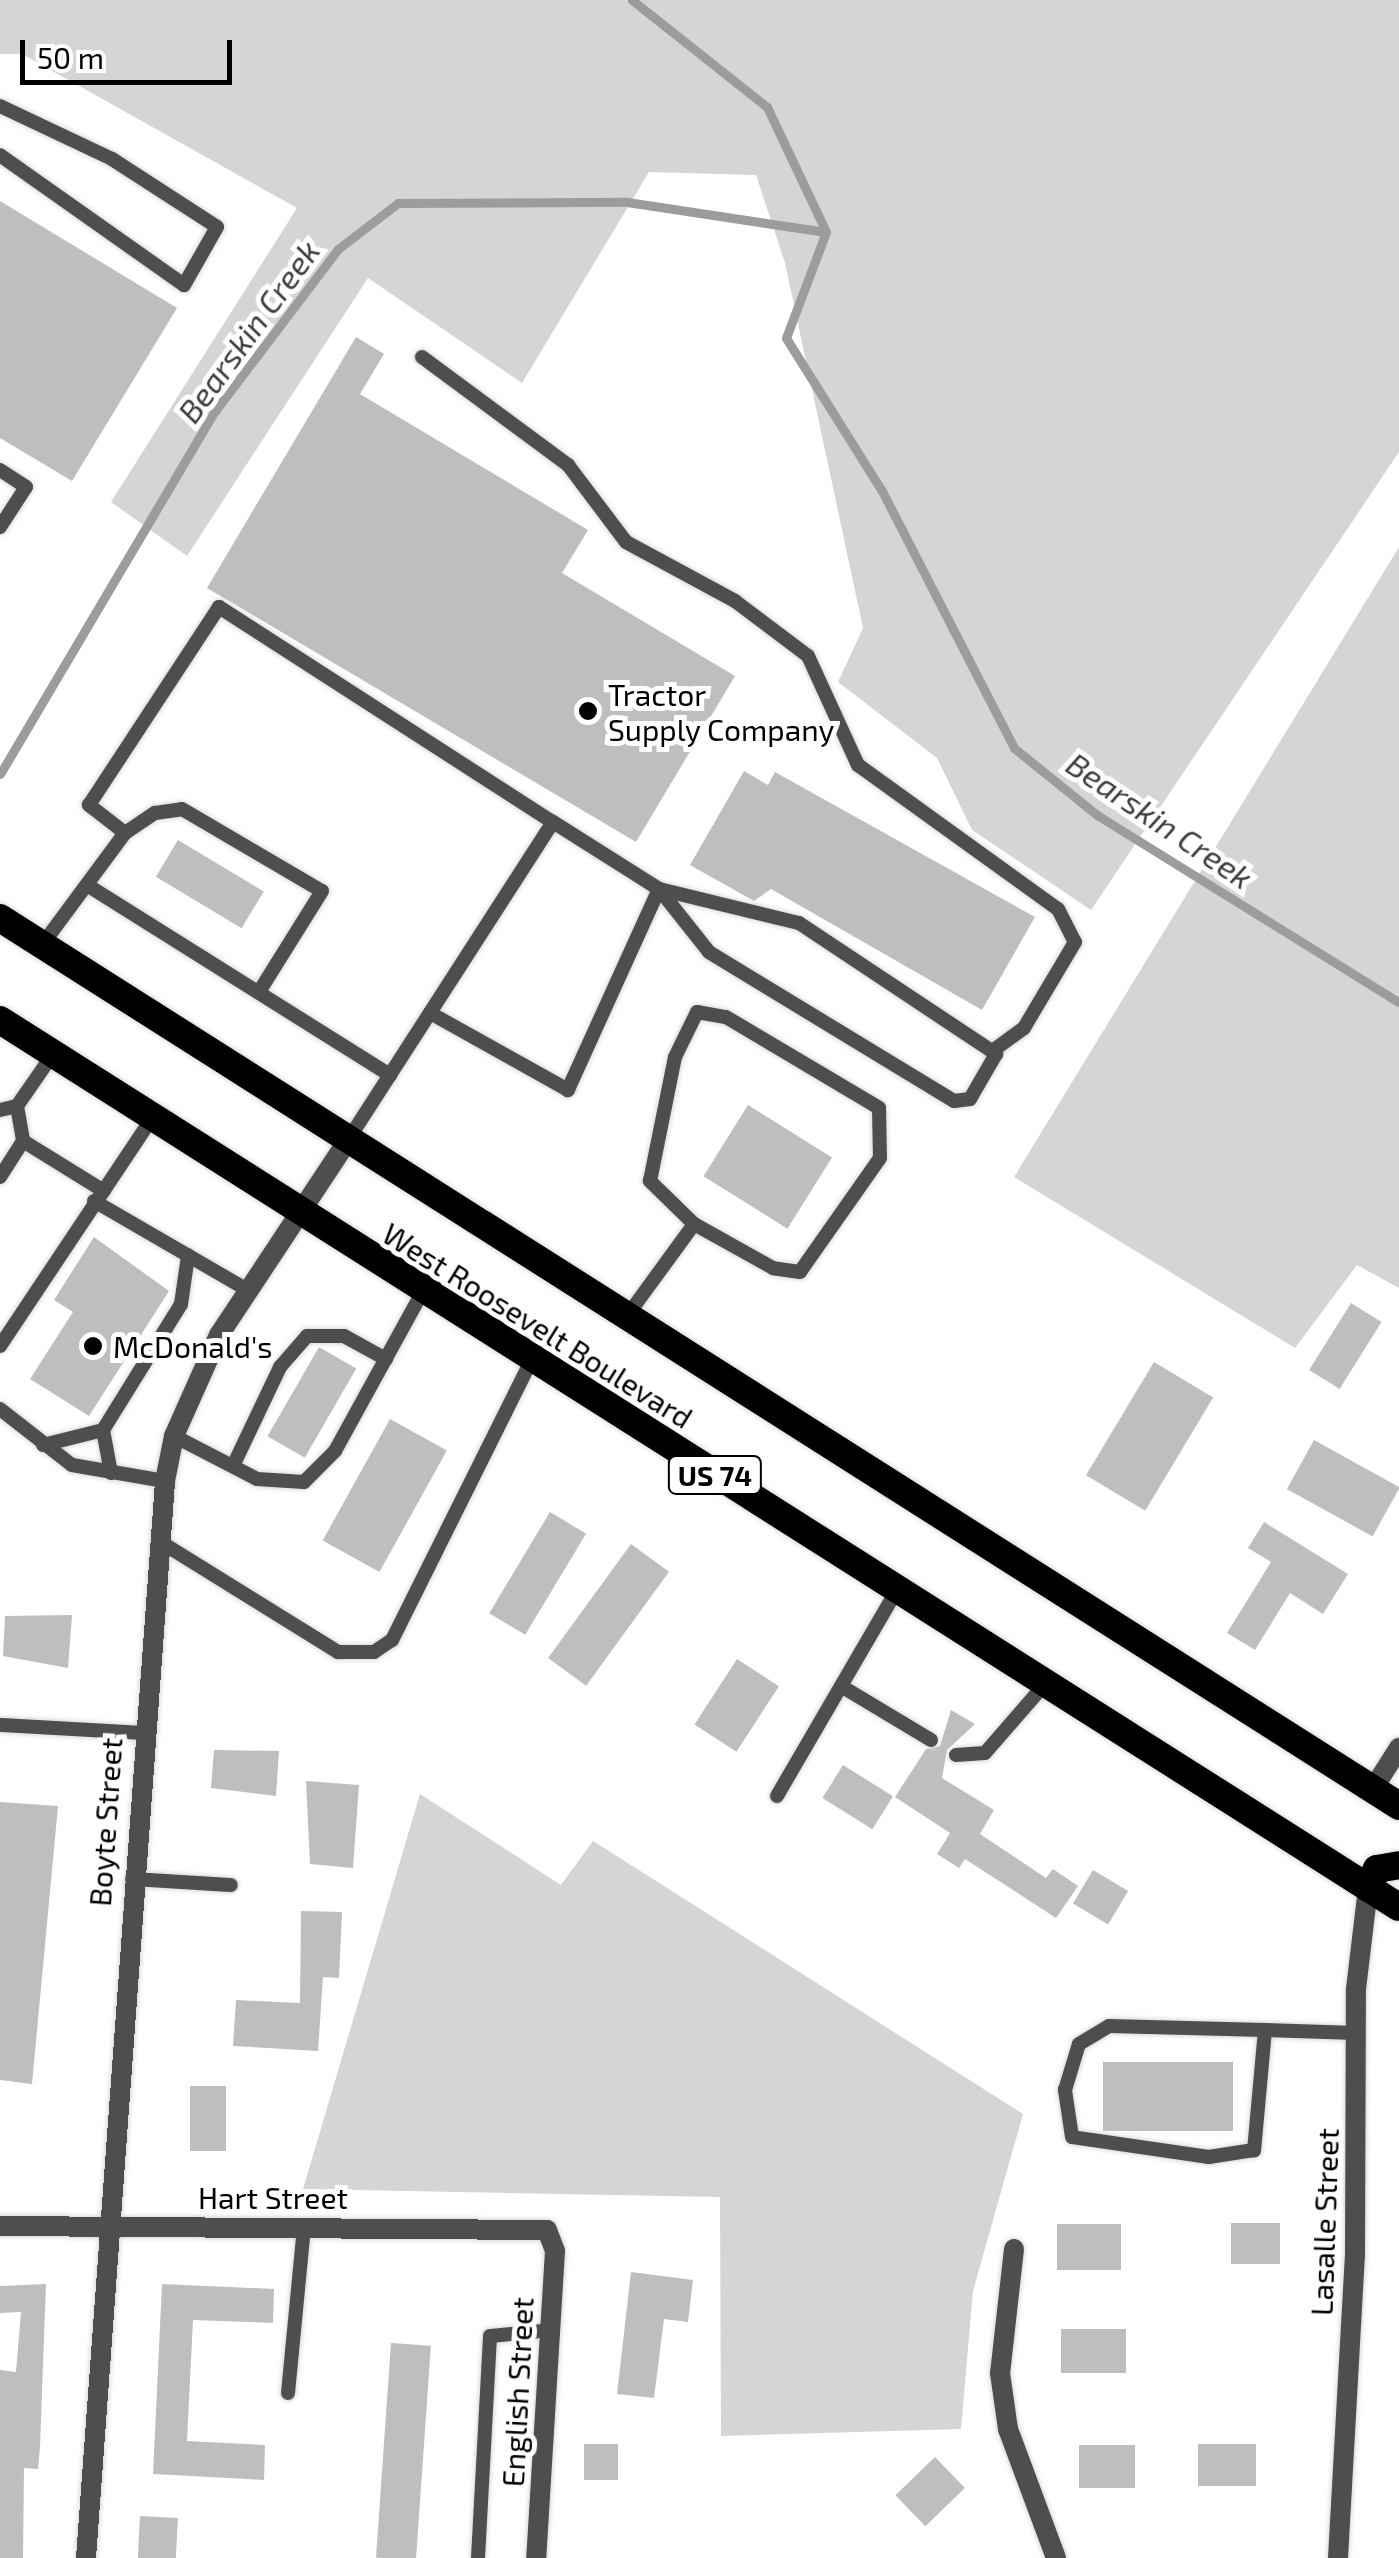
<!DOCTYPE html>
<html>
<head>
<meta charset="utf-8">
<style>
  body { margin:0 }
  #map { position:relative; width:1399px; height:2558px; overflow:hidden; background:#fff; font-family:"Exo 2",sans-serif }
  div>[style] { position:absolute }
  .green>* { inset:0; background:#d5d5d5 }
  .stream>* { height:9px; margin:-4.5px; padding:0 4.5px; transform-origin:4.5px; border-radius:4.5px; background:#9c9c9c }
  .building>* { inset:0; background:#bebebe; transform-origin:0 0 }
  .roads { filter:drop-shadow(0 0 2px #dbdbdb) drop-shadow(0 0 2px #dbdbdb) }
  .service>* { height:14px; margin:-7px; padding:0 7px; transform-origin:7px; border-radius:7px; background:#4e4e4e }
  .minor>* { height:20px; margin:-10px; padding:0 10px; transform-origin:10px; border-radius:10px; background:#4e4e4e }
  .trunk>* { height:28px; margin:-14px; padding:0 14px; transform-origin:14px; border-radius:14px; background:#000 }
  .dots>* { width:28px; height:28px; translate:-50% -50%; box-sizing:border-box; border:5px solid #fff; border-radius:50% }
  span { translate:-50% -50%; white-space:nowrap; text-align:center; line-height:1.15; -webkit-text-stroke:10px #fff; paint-order:stroke }
  .shield-label span { padding:2px 8px; background:#fff; border:2px solid; border-radius:8px; -webkit-text-stroke-width:0 }
  .shield-label { font-size:28px; color:#000; font-weight:700 }
  .poi-label { font-size:30px; color:#000 }
  .left { translate:0 -50%; text-align:left }
  .street-label { font-size:30px; color:#000 }
  .water-label { font-size:32px; color:#3d3d3d; font-style:italic }
  .scale { position:absolute; left:20px; top:40px; width:212px; height:45px; box-sizing:border-box; border:5px solid #000; border-top:0; padding-left:12px; font-size:30px; line-height:35px; white-space:nowrap; color:#000; -webkit-text-stroke:8px #fff; paint-order:stroke }
</style>
</head>
<body>
<div id="map">
  <div class="green">
    <div style="clip-path:polygon(0 0,1399px 0,1399px 452px,1091px 910px,972px 830px,937px 758px,838px 682px,863px 628px,785px 263px,756px 175px,649px 172px,522px 383px,368px 278px,187px 556px,111px 502px,297px 208px,22px 54px,0 54px)"></div>
    <div style="clip-path:polygon(1399px 547px,1399px 1288px,1357px 1265px,1295px 1348px,1014px 1177px)"></div>
    <div style="clip-path:polygon(420px 1794px,561px 1885px,593px 1841px,1023px 2114px,973px 2291px,961px 2429px,721px 2436px,720px 2197px,303px 2189px)"></div>
  </div>
  <div class="stream">
    <div style="left:632px;top:0;width:172px;rotate:38.4deg"></div>
    <div style="left:767px;top:107px;width:138px;rotate:64.7deg"></div>
    <div style="left:826px;top:232px;width:113px;rotate:110.7deg"></div>
    <div style="left:786px;top:338px;width:181px;rotate:57.9deg"></div>
    <div style="left:882px;top:491px;width:289px;rotate:62.8deg"></div>
    <div style="left:1014px;top:748px;width:107px;rotate:38.9deg"></div>
    <div style="left:1097px;top:815px;width:355px;rotate:31.8deg"></div>
    <div style="left:0;top:774px;width:422px;rotate:-59.4deg"></div>
    <div style="left:215px;top:411px;width:203px;rotate:-52.8deg"></div>
    <div style="left:338px;top:249px;width:76px;rotate:-37.5deg"></div>
    <div style="left:398px;top:203px;width:229px;rotate:-0.3deg"></div>
    <div style="left:627px;top:202px;width:201px;rotate:8.6deg"></div>
  </div>
  <div class="building">
    <div style="clip-path:polygon(0 201px,177px 308px,72px 481px,0 438px)"></div>
    <div style="clip-path:polygon(356px 337px,384px 354px,360px 394px,588px 530px,562px 573px,735px 676px,636px 842px,207px 588px)"></div>
    <div style="clip-path:polygon(744px 771px,768px 785px,775px 772px,1035px 917px,982px 1010px,771px 889px,754px 901px,690px 865px)"></div>
    <div style="left:178px;top:840px;width:100px;height:43px;rotate:31deg"></div>
    <div style="left:748px;top:1105px;width:99px;height:84px;rotate:32deg"></div>
    <div style="clip-path:polygon(94px 1237px,169px 1291px,89px 1416px,30px 1379px,73px 1312px,54px 1300px)"></div>
    <div style="left:1351px;top:1303px;width:36px;height:79px;rotate:32deg"></div>
    <div style="left:319px;top:1347px;width:43px;height:103px;rotate:30deg"></div>
    <div style="left:1154px;top:1362px;width:69px;height:132px;rotate:31deg"></div>
    <div style="left:390px;top:1419px;width:65px;height:139px;rotate:29deg"></div>
    <div style="left:1314px;top:1440px;width:98px;height:56px;rotate:29deg"></div>
    <div style="left:550px;top:1512px;width:42px;height:118px;rotate:31deg"></div>
    <div style="clip-path:polygon(1264px 1522px,1348px 1574px,1323px 1614px,1290px 1593px,1255px 1650px,1227px 1633px,1271px 1562px,1248px 1548px)"></div>
    <div style="left:631px;top:1544px;width:47px;height:141px;rotate:36deg"></div>
    <div style="clip-path:polygon(72px 1615px,68px 1668px,3px 1656px,5px 1616px)"></div>
    <div style="left:737px;top:1659px;width:50px;height:78px;rotate:33deg"></div>
    <div style="clip-path:polygon(951px 1710px,975px 1724px,947px 1750px,942px 1778px,994px 1810px,980px 1834px,1046px 1878px,1053px 1869px,1078px 1886px,1056px 1918px,965px 1859px,959px 1868px,937px 1854px,950px 1833px,895px 1797px,926px 1749px,940px 1746px)"></div>
    <div style="clip-path:polygon(214px 1750px,279px 1751px,276px 1796px,211px 1788px)"></div>
    <div style="left:843px;top:1765px;width:59px;height:39px;rotate:32deg"></div>
    <div style="clip-path:polygon(306px 1781px,359px 1785px,353px 1868px,310px 1864px)"></div>
    <div style="clip-path:polygon(0 1802px,58px 1806px,32px 2084px,0 2080px)"></div>
    <div style="left:1093px;top:1870px;width:41px;height:39px;rotate:31deg"></div>
    <div style="clip-path:polygon(301px 1911px,342px 1912px,339px 1978px,323px 1977px,318px 2051px,233px 2046px,236px 2000px,300px 2003px)"></div>
    <div style="left:1103px;top:2062px;width:130px;height:69px"></div>
    <div style="left:190px;top:2086px;width:36px;height:65px"></div>
    <div style="left:1231px;top:2223px;width:49px;height:41px"></div>
    <div style="left:1057px;top:2224px;width:64px;height:46px"></div>
    <div style="clip-path:polygon(631px 2272px,693px 2280px,688px 2322px,664px 2319px,654px 2398px,617px 2394px)"></div>
    <div style="clip-path:polygon(46px 2284px,40px 2447px,38px 2469px,24px 2468px,23px 2558px,0 2558px,0 2370px,16px 2372px,21px 2312px,0 2313px,0 2286px)"></div>
    <div style="clip-path:polygon(162px 2284px,274px 2289px,273px 2323px,193px 2320px,187px 2441px,265px 2445px,264px 2480px,153px 2474px)"></div>
    <div style="left:1061px;top:2329px;width:65px;height:44px"></div>
    <div style="left:391px;top:2343px;width:40px;height:215px;rotate:4deg"></div>
    <div style="left:584px;top:2444px;width:34px;height:36px"></div>
    <div style="left:1198px;top:2444px;width:58px;height:42px"></div>
    <div style="left:1079px;top:2445px;width:56px;height:43px"></div>
    <div style="left:935px;top:2457px;width:43px;height:55px;rotate:46deg"></div>
    <div style="left:140px;top:2516px;width:38px;height:42px;rotate:3deg"></div>
  </div>
  <div class="roads">
    <div class="service">
      <div style="left:0;top:106px;width:124px;rotate:25.3deg"></div>
      <div style="left:112px;top:159px;width:125px;rotate:32.9deg"></div>
      <div style="left:217px;top:227px;width:67px;rotate:119.6deg"></div>
      <div style="left:184px;top:285px;width:225px;rotate:-144.8deg"></div>
      <div style="left:422px;top:357px;width:182px;rotate:36.5deg"></div>
      <div style="left:568px;top:465px;width:96px;rotate:53deg"></div>
      <div style="left:626px;top:542px;width:124px;rotate:28.4deg"></div>
      <div style="left:735px;top:601px;width:91px;rotate:37deg"></div>
      <div style="left:808px;top:656px;width:120px;rotate:65.4deg"></div>
      <div style="left:858px;top:765px;width:246px;rotate:35.8deg"></div>
      <div style="left:1058px;top:909px;width:37px;rotate:63deg"></div>
      <div style="left:1075px;top:942px;width:100px;rotate:120.7deg"></div>
      <div style="left:1024px;top:1028px;width:36px;rotate:144deg"></div>
      <div style="left:0;top:470px;width:31px;rotate:33deg"></div>
      <div style="left:26px;top:487px;width:48px;rotate:123deg"></div>
      <div style="left:125px;top:833px;width:36px;rotate:-34deg"></div>
      <div style="left:155px;top:813px;width:27px;rotate:-8deg"></div>
      <div style="left:182px;top:809px;width:162px;rotate:30.4deg"></div>
      <div style="left:322px;top:891px;width:119px;rotate:122deg"></div>
      <div style="left:87px;top:885px;width:358px;rotate:32.1deg"></div>
      <div style="left:42px;top:945px;width:139px;rotate:-53.5deg"></div>
      <div style="left:125px;top:833px;width:46px;rotate:-142.1deg"></div>
      <div style="left:89px;top:805px;width:237px;rotate:-56.7deg"></div>
      <div style="left:219px;top:607px;width:397px;rotate:32.8deg"></div>
      <div style="left:697px;top:1012px;width:29px;rotate:10deg"></div>
      <div style="left:726px;top:1017px;width:178px;rotate:30.7deg"></div>
      <div style="left:879px;top:1108px;width:50px;rotate:88.9deg"></div>
      <div style="left:880px;top:1158px;width:139px;rotate:125.1deg"></div>
      <div style="left:800px;top:1272px;width:27px;rotate:-172deg"></div>
      <div style="left:773px;top:1268px;width:90px;rotate:-150.9deg"></div>
      <div style="left:694px;top:1224px;width:62px;rotate:-135.7deg"></div>
      <div style="left:650px;top:1181px;width:126px;rotate:-78.6deg"></div>
      <div style="left:675px;top:1057px;width:50px;rotate:-63.9deg"></div>
      <div style="left:17px;top:1106px;width:36px;rotate:80deg"></div>
      <div style="left:23px;top:1141px;width:95px;rotate:31.7deg"></div>
      <div style="left:0;top:1110px;width:17px;rotate:-13deg"></div>
      <div style="left:17px;top:1106px;width:63px;rotate:-55.3deg"></div>
      <div style="left:348px;top:1140px;width:378px;rotate:-57.2deg"></div>
      <div style="left:553px;top:822px;width:125px;rotate:32.3deg"></div>
      <div style="left:659px;top:889px;width:144px;rotate:13.7deg"></div>
      <div style="left:799px;top:923px;width:237px;rotate:33.6deg"></div>
      <div style="left:996px;top:1054px;width:52px;rotate:120deg"></div>
      <div style="left:970px;top:1099px;width:16px;rotate:173deg"></div>
      <div style="left:954px;top:1101px;width:287px;rotate:-148.7deg"></div>
      <div style="left:709px;top:952px;width:80px;rotate:-128.4deg"></div>
      <div style="left:659px;top:889px;width:221px;rotate:114.4deg"></div>
      <div style="left:568px;top:1090px;width:158px;rotate:-150.8deg"></div>
      <div style="left:0;top:1177px;width:43px;rotate:-57.4deg"></div>
      <div style="left:94px;top:1201px;width:176px;rotate:30.1deg"></div>
      <div style="left:627px;top:1316px;width:114px;rotate:-53.9deg"></div>
      <div style="left:0;top:1346px;width:274px;rotate:-56.3deg"></div>
      <div style="left:0;top:1409px;width:91px;rotate:37.9deg"></div>
      <div style="left:72px;top:1465px;width:94px;rotate:9.8deg"></div>
      <div style="left:174px;top:1436px;width:93px;rotate:27.4deg"></div>
      <div style="left:257px;top:1479px;width:47px;rotate:3.7deg"></div>
      <div style="left:304px;top:1482px;width:44px;rotate:-45deg"></div>
      <div style="left:335px;top:1451px;width:183px;rotate:-61.2deg"></div>
      <div style="left:43px;top:1445px;width:62px;rotate:-14deg"></div>
      <div style="left:233px;top:1466px;width:110px;rotate:-64.6deg"></div>
      <div style="left:280px;top:1367px;width:41px;rotate:-48.9deg"></div>
      <div style="left:307px;top:1336px;width:37px"></div>
      <div style="left:344px;top:1336px;width:48px;rotate:28.7deg"></div>
      <div style="left:111px;top:1473px;width:44px;rotate:-100.5deg"></div>
      <div style="left:103px;top:1430px;width:148px;rotate:-58.2deg"></div>
      <div style="left:181px;top:1304px;width:49px;rotate:-81.7deg"></div>
      <div style="left:159px;top:1541px;width:211px;rotate:31.8deg"></div>
      <div style="left:338px;top:1652px;width:36px"></div>
      <div style="left:374px;top:1652px;width:22px;rotate:-34deg"></div>
      <div style="left:392px;top:1640px;width:314px;rotate:-63.5deg"></div>
      <div style="left:841px;top:1686px;width:105px;rotate:31deg"></div>
      <div style="left:0;top:1725px;width:141px;rotate:3.2deg"></div>
      <div style="left:956px;top:1755px;width:29px;rotate:-4deg"></div>
      <div style="left:985px;top:1753px;width:91px;rotate:-49deg"></div>
      <div style="left:777px;top:1796px;width:238px;rotate:-59.8deg"></div>
      <div style="left:132px;top:1879px;width:99px;rotate:3.5deg"></div>
      <div style="left:1265px;top:2030px;width:121px;rotate:95.2deg"></div>
      <div style="left:1254px;top:2150px;width:46px;rotate:171.2deg"></div>
      <div style="left:1209px;top:2157px;width:138px;rotate:-171.7deg"></div>
      <div style="left:1072px;top:2137px;width:48px;rotate:-98.5deg"></div>
      <div style="left:1065px;top:2090px;width:48px;rotate:-73.1deg"></div>
      <div style="left:1079px;top:2044px;width:35px;rotate:-31deg"></div>
      <div style="left:1109px;top:2026px;width:156px;rotate:1.5deg"></div>
      <div style="left:1265px;top:2030px;width:91px;rotate:1.9deg"></div>
      <div style="left:288px;top:2393px;width:168px;rotate:-84.5deg"></div>
      <div style="left:478px;top:2558px;width:222px;rotate:-86.9deg"></div>
      <div style="left:490px;top:2336px;width:61px;rotate:-5.6deg"></div>
    </div>
    <div class="minor">
      <div style="left:1373px;top:1789px;width:49px;rotate:-57.6deg"></div>
      <div style="left:0;top:2226px;width:547px;rotate:0.42deg"></div>
      <div style="left:547px;top:2230px;width:22px;rotate:69deg"></div>
      <div style="left:555px;top:2251px;width:308px;rotate:93.5deg"></div>
      <div style="left:1014px;top:2249px;width:125px;rotate:96.4deg"></div>
      <div style="left:1000px;top:2373px;width:57px;rotate:81.9deg"></div>
      <div style="left:1008px;top:2429px;width:138px;rotate:69.6deg"></div>
      <div style="left:86px;top:2558px;width:1080px;rotate:-85.8deg"></div>
      <div style="left:165px;top:1481px;width:46px;rotate:-78.7deg"></div>
      <div style="left:174px;top:1436px;width:111px;rotate:-66deg"></div>
      <div style="left:219px;top:1335px;width:234px;rotate:-56.5deg"></div>
      <div style="left:1338px;top:2558px;width:303px;rotate:-86.8deg"></div>
      <div style="left:1355px;top:2255px;width:266px;rotate:-89.8deg"></div>
      <div style="left:1356px;top:1989px;width:102px;rotate:-83.2deg"></div>
    </div>
    <div class="trunk">
      <div style="left:0;top:918px;width:1657px;rotate:32.4deg"></div>
      <div style="left:0;top:1020px;width:1656px;rotate:32.38deg"></div>
      <div style="left:1368px;top:1888px;width:21px;rotate:-65deg"></div>
      <div style="left:1377px;top:1869px;width:22px;rotate:-10deg"></div>
    </div>
  </div>
  <div class="dots">
    <div style="left:588px;top:711px;background:#000"></div>
    <div style="left:93px;top:1346px;background:#000"></div>
  </div>
  <div class="shield-label">
    <span style="left:715px;top:1475px">US 74</span>
  </div>
  <div class="poi-label">
    <span class="left" style="left:608px;top:711px">Tractor<br>Supply Company</span>
    <span class="left" style="left:113px;top:1346px">McDonald's</span>
  </div>
  <div class="street-label">
    <span style="left:538px;top:1325px;rotate:32deg">West Roosevelt Boulevard</span>
    <span style="left:105px;top:1822px;rotate:-86deg">Boyte Street</span>
    <span style="left:273px;top:2197px">Hart Street</span>
    <span style="left:1324px;top:2222px;rotate:-88deg">Lasalle Street</span>
    <span style="left:517px;top:2392px;rotate:-87deg">English Street</span>
  </div>
  <div class="water-label">
    <span style="left:248px;top:331px;rotate:-54deg">Bearskin Creek</span>
    <span style="left:1160px;top:820px;rotate:34deg">Bearskin Creek</span>
  </div>
  <div class="scale">50 m</div>
</div>
</body>
</html>
